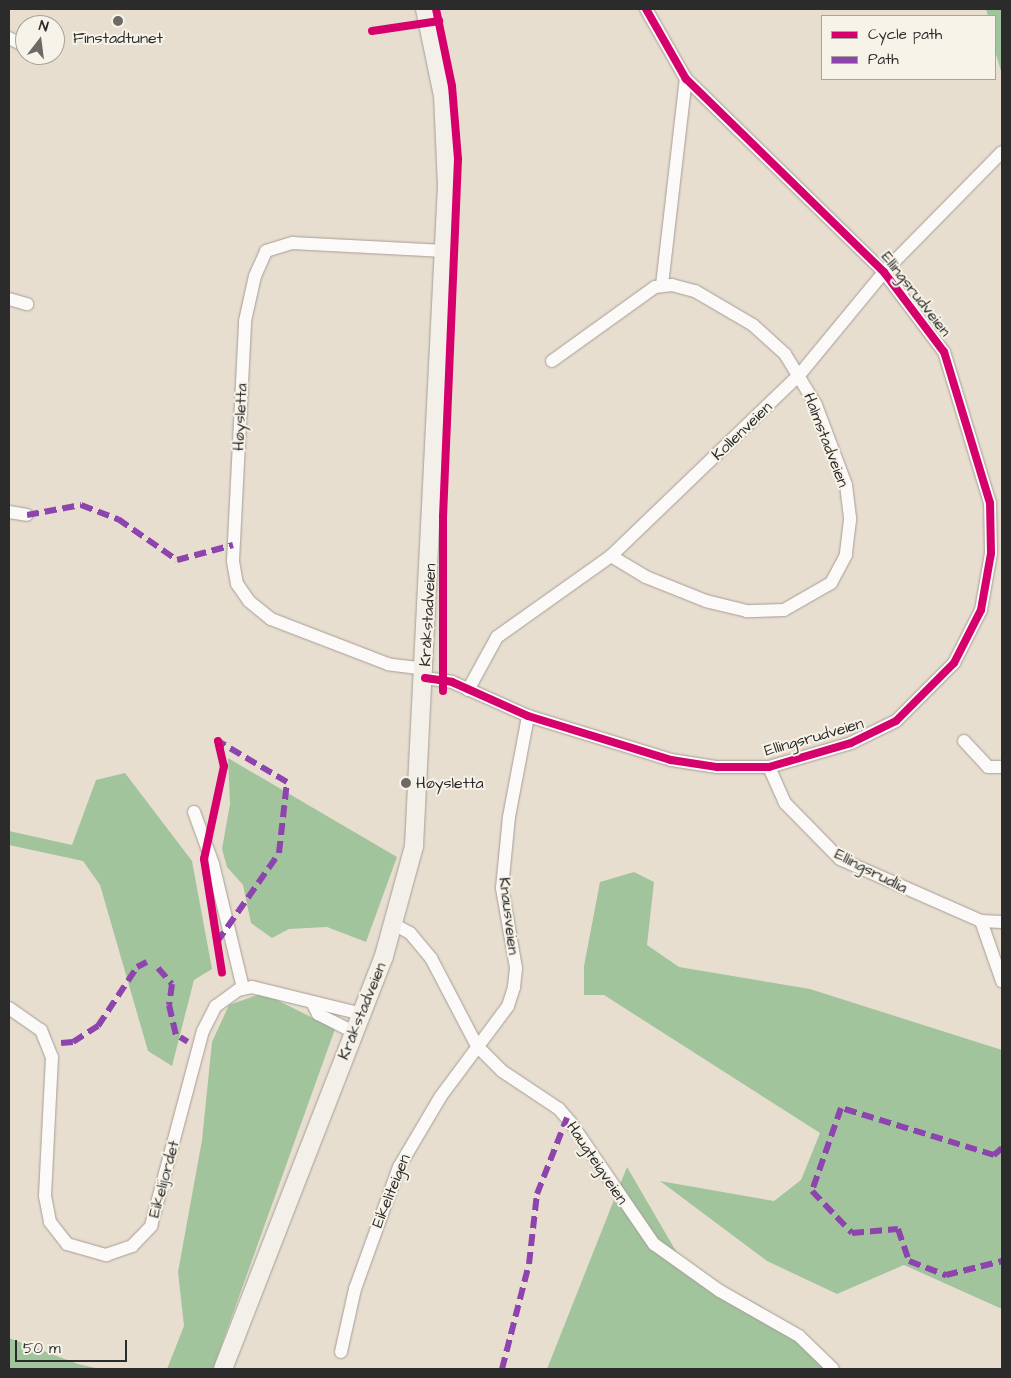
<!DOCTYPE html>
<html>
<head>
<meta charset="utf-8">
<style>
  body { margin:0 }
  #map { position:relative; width:1011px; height:1378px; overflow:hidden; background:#e8ded0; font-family:"Architects Daughter",sans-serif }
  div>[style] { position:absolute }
  .forest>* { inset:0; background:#a2c49d }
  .roads { filter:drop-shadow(0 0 1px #a49e96) drop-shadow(0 0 1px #a49e96) }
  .minor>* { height:12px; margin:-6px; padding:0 6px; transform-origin:6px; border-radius:6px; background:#fcfaf8 }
  .secondary>* { height:18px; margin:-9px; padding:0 9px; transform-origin:9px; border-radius:9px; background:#f3f0ea }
  .quiet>* { height:6px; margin-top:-3px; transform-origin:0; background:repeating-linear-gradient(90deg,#8e44ad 0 12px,transparent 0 18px) }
  .cycleway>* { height:8px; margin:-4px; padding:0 4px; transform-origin:4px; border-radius:4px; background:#d6006c }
  .dots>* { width:14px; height:14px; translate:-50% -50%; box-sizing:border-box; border:2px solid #f7f3e8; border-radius:50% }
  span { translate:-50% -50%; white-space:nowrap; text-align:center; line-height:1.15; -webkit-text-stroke:4px #f7f3e8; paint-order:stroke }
  .poi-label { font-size:16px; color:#2b2b2b }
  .left { translate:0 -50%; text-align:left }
  .street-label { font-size:16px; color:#2b2b2b }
  .frame { position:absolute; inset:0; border:10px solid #2b2b2b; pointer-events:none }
  .legend { position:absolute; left:821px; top:15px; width:175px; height:65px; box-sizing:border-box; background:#f7f3e8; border:1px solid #a5a39c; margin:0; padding:6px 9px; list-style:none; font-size:15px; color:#2b2b2b }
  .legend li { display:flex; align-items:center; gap:10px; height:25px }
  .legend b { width:25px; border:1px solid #a5a39c }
  .north { position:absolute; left:15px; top:15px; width:50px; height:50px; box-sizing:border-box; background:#f7f3e8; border:1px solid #a5a39c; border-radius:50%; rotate:15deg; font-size:14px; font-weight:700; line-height:20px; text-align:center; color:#2b2b2b }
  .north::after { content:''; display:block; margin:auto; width:18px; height:22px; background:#6d6a65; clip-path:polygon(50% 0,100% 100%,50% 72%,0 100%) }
  .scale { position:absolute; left:15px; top:1340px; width:112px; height:22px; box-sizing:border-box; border:2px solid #2b2b2b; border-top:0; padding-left:6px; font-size:15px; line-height:18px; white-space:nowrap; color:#2b2b2b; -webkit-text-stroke:4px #f7f3e8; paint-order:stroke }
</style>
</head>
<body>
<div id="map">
  <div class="forest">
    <div style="clip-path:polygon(986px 9px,1002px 9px,1002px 74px,995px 51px,995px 16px,988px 16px)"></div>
    <div style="clip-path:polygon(228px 758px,397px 857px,366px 942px,327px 927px,289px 929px,272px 938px,251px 923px,243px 885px,227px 867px,222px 849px,230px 804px)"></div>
    <div style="clip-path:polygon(125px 773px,192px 861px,212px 969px,194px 980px,172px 1066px,148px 1051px,100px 885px,83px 861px,9px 845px,9px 831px,72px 845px,96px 780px)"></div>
    <div style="clip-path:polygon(634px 872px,654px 882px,647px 945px,679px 967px,810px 989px,1002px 1050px,1002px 1309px,904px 1265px,837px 1294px,767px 1261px,660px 1181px,774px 1201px,801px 1180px,820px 1133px,604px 995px,584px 995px,584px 966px,600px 882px)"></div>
    <div style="clip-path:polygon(263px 993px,335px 1029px,213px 1369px,167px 1369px,184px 1326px,178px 1272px,202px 1140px,212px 1042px,229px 1005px)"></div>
    <div style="clip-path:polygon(627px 1167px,684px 1265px,762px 1307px,829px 1369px,547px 1369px)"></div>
    <div style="clip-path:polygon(9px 1338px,78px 1364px,100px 1369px,9px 1369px)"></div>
  </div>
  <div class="roads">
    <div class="minor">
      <div style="left:9px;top:38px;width:16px;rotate:27deg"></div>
      <div style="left:662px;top:285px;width:207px;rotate:-83.4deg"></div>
      <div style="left:9px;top:299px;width:19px;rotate:16deg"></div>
      <div style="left:552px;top:361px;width:127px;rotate:-35.7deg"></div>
      <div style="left:655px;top:287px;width:17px;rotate:-7deg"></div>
      <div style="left:672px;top:285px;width:24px;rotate:15deg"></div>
      <div style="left:695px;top:291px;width:67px;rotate:30.4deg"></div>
      <div style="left:753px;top:325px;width:43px;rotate:42.2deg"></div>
      <div style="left:785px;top:354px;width:60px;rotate:58.7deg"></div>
      <div style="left:816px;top:405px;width:85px;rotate:69.4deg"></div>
      <div style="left:846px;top:485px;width:35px;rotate:83deg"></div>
      <div style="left:850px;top:520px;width:35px;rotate:97deg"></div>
      <div style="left:846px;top:555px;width:32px;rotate:118deg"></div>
      <div style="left:831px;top:583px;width:54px;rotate:150.1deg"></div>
      <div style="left:784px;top:610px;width:37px;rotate:178deg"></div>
      <div style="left:747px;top:611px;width:42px;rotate:-166.3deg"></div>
      <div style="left:706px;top:601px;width:65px;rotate:-158.2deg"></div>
      <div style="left:646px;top:577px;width:41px;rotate:-149deg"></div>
      <div style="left:9px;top:512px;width:18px;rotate:9deg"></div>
      <div style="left:426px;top:669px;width:38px;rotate:-173deg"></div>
      <div style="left:388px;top:664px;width:125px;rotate:-159deg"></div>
      <div style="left:271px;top:619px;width:28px;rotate:-141deg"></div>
      <div style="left:249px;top:601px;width:21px;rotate:-125deg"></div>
      <div style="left:237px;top:584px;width:23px;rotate:-100deg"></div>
      <div style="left:233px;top:561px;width:240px;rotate:-87.1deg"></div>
      <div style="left:245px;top:321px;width:46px;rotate:-77.5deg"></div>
      <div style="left:255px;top:276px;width:27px;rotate:-66deg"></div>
      <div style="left:266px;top:251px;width:28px;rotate:-17deg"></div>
      <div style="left:293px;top:243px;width:151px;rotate:3deg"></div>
      <div style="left:425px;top:678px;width:27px;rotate:8deg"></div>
      <div style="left:452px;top:682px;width:83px;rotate:24.1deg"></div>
      <div style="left:528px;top:716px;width:150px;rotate:17.1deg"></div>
      <div style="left:671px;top:760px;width:47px;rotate:8.7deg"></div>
      <div style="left:717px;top:767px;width:52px"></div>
      <div style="left:769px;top:767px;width:85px;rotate:-16.3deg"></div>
      <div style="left:851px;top:743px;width:50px;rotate:-26.1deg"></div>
      <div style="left:896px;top:721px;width:82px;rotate:-45deg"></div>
      <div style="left:954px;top:663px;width:59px;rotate:-63deg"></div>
      <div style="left:981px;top:610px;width:58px;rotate:-80deg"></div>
      <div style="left:991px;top:553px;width:50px;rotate:-91.1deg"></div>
      <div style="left:990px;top:503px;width:158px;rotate:-106.9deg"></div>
      <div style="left:944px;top:352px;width:100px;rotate:-126.9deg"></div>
      <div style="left:884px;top:272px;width:277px;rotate:-135.7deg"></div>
      <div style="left:686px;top:79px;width:81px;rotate:-119.7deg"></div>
      <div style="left:468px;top:690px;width:60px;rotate:-61.3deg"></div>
      <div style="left:497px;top:637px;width:140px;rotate:-35.4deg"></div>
      <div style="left:611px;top:556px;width:262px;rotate:-43.9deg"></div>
      <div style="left:800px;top:374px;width:132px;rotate:-50.5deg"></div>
      <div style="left:884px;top:272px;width:168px;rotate:-45.5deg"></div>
      <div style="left:964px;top:741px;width:35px;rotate:47deg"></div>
      <div style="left:988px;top:767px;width:14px"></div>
      <div style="left:769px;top:767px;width:39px;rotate:66deg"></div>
      <div style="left:785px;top:803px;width:78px;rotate:45.5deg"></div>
      <div style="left:840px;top:859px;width:154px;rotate:23.7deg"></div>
      <div style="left:981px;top:921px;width:21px;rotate:3deg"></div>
      <div style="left:194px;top:812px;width:55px;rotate:69.9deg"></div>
      <div style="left:213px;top:864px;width:128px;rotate:76.4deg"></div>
      <div style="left:981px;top:921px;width:64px;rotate:70.7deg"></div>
      <div style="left:395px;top:925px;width:17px;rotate:28deg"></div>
      <div style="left:410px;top:933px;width:33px;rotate:50deg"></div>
      <div style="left:431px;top:958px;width:99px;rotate:62.4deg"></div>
      <div style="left:477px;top:1046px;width:35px;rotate:45deg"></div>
      <div style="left:502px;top:1071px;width:69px;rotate:33.7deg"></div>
      <div style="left:559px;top:1109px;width:18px;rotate:49deg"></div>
      <div style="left:571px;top:1123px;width:147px;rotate:55.6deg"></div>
      <div style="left:654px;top:1244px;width:81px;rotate:35.5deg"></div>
      <div style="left:720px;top:1291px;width:91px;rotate:29.7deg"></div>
      <div style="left:799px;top:1336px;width:47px;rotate:44.1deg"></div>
      <div style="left:314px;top:1006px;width:9px;rotate:63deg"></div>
      <div style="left:318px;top:1014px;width:39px;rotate:27deg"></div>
      <div style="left:9px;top:1008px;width:39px;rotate:35deg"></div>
      <div style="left:41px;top:1030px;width:29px;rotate:68deg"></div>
      <div style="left:52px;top:1057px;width:139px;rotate:92.9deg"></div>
      <div style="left:45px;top:1196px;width:26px;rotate:79deg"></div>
      <div style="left:50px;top:1222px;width:28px;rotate:52deg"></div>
      <div style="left:67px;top:1244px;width:41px;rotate:15.8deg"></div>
      <div style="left:106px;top:1255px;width:28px;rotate:-19deg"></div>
      <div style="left:132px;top:1246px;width:28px;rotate:-46deg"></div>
      <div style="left:151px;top:1226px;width:202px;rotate:-75.1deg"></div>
      <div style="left:203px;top:1031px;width:28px;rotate:-63deg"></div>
      <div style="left:216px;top:1006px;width:27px;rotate:-36deg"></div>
      <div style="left:238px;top:990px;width:14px;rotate:-12deg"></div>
      <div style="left:252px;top:987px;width:113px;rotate:13.8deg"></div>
      <div style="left:341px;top:1352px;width:65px;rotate:-77.5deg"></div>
      <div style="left:355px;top:1289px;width:130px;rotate:-70.2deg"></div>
      <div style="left:399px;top:1167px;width:82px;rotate:-59.4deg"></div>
      <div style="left:441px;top:1096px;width:112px;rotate:-53.3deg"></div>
      <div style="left:508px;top:1006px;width:20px;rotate:-72deg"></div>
      <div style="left:514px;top:987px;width:19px;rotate:-84deg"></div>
      <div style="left:516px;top:968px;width:81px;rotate:-99.9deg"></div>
      <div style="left:502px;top:888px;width:71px;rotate:-84.4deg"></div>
      <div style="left:509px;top:817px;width:103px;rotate:-79.3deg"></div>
    </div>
    <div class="secondary">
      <div style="left:223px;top:1369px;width:443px;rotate:-68.7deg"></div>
      <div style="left:384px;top:956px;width:114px;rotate:-74.7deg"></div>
      <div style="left:414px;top:846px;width:661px;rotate:-87.14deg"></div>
      <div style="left:447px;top:186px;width:90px;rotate:-92.5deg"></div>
      <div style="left:443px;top:96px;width:89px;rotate:-101.7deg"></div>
    </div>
  </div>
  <div class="quiet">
    <div style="left:48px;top:55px;width:3px;rotate:18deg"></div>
    <div style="left:27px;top:515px;width:55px;rotate:-10.5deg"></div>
    <div style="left:81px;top:505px;width:40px;rotate:21deg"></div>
    <div style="left:118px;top:519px;width:72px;rotate:34.8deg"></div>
    <div style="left:177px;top:560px;width:58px;rotate:-15deg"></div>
    <div style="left:217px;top:942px;width:108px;rotate:-55.1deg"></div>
    <div style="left:279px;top:853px;width:71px;rotate:-83.6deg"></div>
    <div style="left:287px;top:782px;width:80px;rotate:-149.3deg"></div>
    <div style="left:158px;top:968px;width:21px;rotate:49deg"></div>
    <div style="left:172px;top:984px;width:21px;rotate:98deg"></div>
    <div style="left:169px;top:1005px;width:31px;rotate:77deg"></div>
    <div style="left:180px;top:1037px;width:9px;rotate:32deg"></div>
    <div style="left:61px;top:1043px;width:12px;rotate:-5deg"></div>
    <div style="left:73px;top:1042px;width:30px;rotate:-33deg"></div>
    <div style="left:98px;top:1026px;width:71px;rotate:-56.5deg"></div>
    <div style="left:137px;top:967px;width:11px;rotate:-27deg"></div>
    <div style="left:1002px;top:1148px;width:11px;rotate:139deg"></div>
    <div style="left:994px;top:1155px;width:160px;rotate:-162.9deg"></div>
    <div style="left:841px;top:1108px;width:88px;rotate:109.3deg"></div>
    <div style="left:812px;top:1191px;width:58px;rotate:46.4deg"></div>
    <div style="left:852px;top:1233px;width:46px;rotate:-5deg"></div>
    <div style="left:898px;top:1229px;width:34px;rotate:71deg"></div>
    <div style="left:909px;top:1261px;width:40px;rotate:21deg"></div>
    <div style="left:946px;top:1275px;width:58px;rotate:-14deg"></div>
    <div style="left:502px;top:1369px;width:108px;rotate:-75.6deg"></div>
    <div style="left:529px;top:1264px;width:70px;rotate:-83.5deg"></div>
    <div style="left:537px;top:1194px;width:82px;rotate:-68.5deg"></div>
  </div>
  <div class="cycleway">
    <div style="left:436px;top:9px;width:79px;rotate:78.3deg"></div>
    <div style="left:452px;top:86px;width:73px;rotate:85.3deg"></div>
    <div style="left:458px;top:159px;width:357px;rotate:92.4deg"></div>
    <div style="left:443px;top:516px;width:175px;rotate:90deg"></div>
    <div style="left:372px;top:31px;width:68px;rotate:-8.5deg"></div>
    <div style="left:425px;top:678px;width:27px;rotate:8deg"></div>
    <div style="left:452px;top:682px;width:83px;rotate:24.1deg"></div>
    <div style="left:528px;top:716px;width:150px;rotate:17.1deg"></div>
    <div style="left:671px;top:760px;width:47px;rotate:8.7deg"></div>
    <div style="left:717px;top:767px;width:52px"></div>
    <div style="left:769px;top:767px;width:85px;rotate:-16.3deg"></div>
    <div style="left:851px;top:743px;width:50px;rotate:-26.1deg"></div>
    <div style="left:896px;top:721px;width:82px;rotate:-45deg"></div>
    <div style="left:954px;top:663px;width:59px;rotate:-63deg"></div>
    <div style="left:981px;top:610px;width:58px;rotate:-80deg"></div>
    <div style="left:991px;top:553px;width:50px;rotate:-91.1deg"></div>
    <div style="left:990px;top:503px;width:158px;rotate:-106.9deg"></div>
    <div style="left:944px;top:352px;width:100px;rotate:-126.9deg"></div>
    <div style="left:884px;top:272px;width:277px;rotate:-135.7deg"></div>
    <div style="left:686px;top:79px;width:81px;rotate:-119.7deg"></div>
    <div style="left:218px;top:741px;width:26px;rotate:77deg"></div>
    <div style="left:224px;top:766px;width:95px;rotate:102.1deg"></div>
    <div style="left:204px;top:859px;width:115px;rotate:81deg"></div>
  </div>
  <div class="dots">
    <div style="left:118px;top:21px;background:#6d6a65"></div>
    <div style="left:406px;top:783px;background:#6d6a65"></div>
  </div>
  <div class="poi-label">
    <span style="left:118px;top:38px">Finstadtunet</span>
    <span class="left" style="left:416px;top:783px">Høysletta</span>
  </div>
  <div class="street-label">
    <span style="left:916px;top:294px;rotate:52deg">Ellingsrudveien</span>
    <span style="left:240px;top:417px;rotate:-87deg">Høysletta</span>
    <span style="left:742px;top:431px;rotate:-44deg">Kollenveien</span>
    <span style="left:826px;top:440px;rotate:69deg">Halmstadveien</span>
    <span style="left:428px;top:615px;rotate:-87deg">Kråkstadveien</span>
    <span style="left:814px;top:737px;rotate:-16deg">Ellingsrudveien</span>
    <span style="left:871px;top:871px;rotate:27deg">Ellingsrudlia</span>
    <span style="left:509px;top:916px;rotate:83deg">Knausveien</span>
    <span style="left:362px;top:1011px;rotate:-68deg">Kråkstadveien</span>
    <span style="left:597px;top:1163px;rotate:56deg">Haugteigveien</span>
    <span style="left:164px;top:1179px;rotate:-75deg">Eikelijordet</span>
    <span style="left:391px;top:1191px;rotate:-68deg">Eikeliteigen</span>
  </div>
  <div class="frame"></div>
  <ul class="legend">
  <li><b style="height:6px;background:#d6006c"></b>Cycle path</li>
  <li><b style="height:6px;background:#8e44ad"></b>Path</li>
  </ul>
  <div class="north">N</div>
  <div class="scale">50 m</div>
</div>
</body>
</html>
